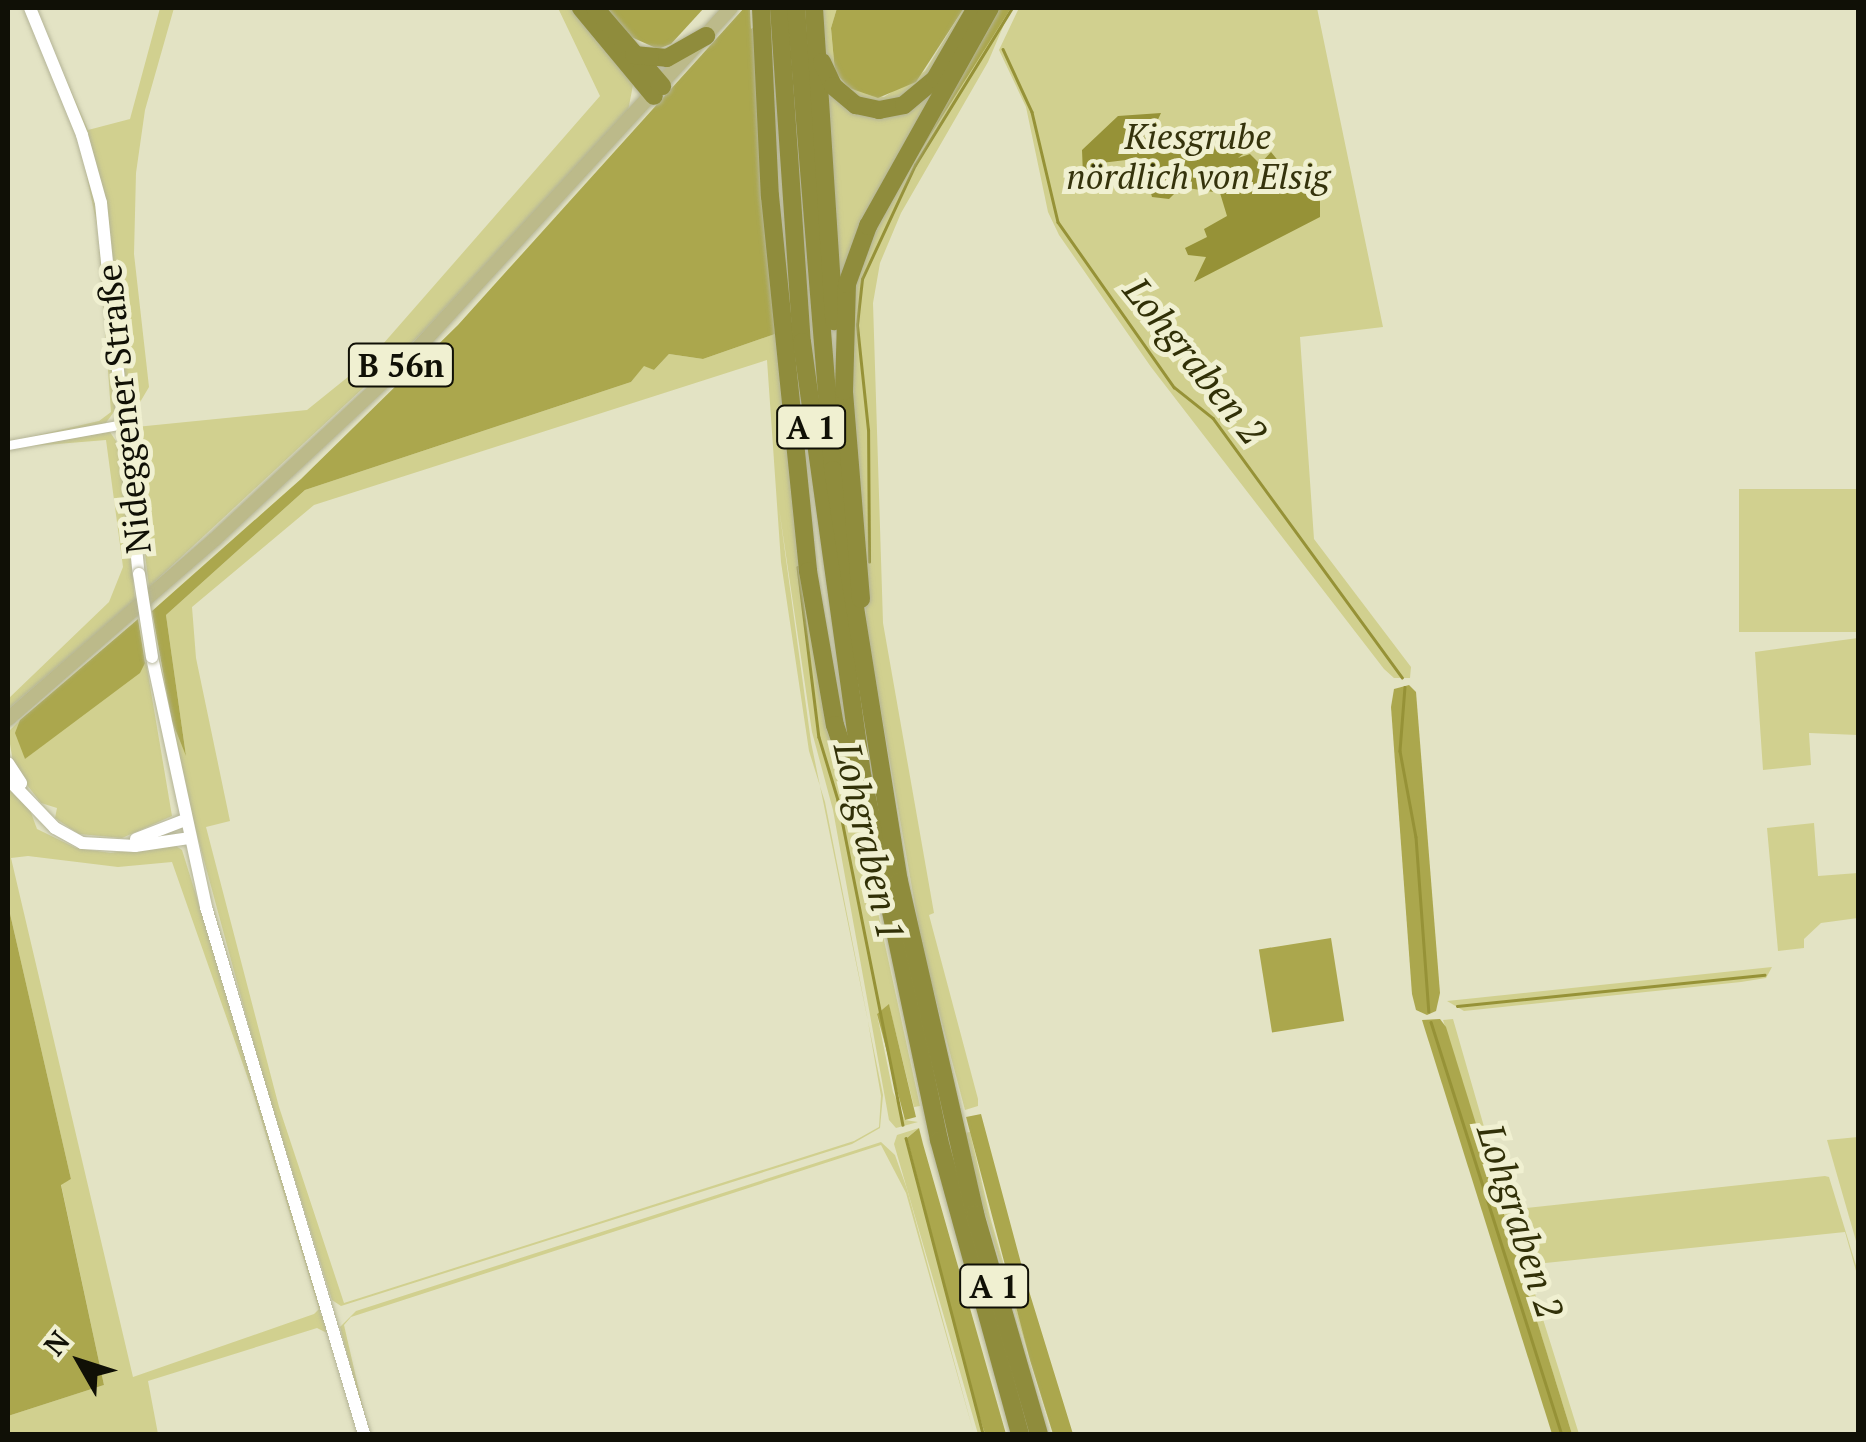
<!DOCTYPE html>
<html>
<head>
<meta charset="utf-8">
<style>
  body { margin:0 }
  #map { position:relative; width:1866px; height:1442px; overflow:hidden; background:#e3e3c4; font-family:"PT Serif",serif }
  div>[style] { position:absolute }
  .green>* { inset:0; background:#d1d08f; transform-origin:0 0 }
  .forest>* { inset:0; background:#aba74d; transform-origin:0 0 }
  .water>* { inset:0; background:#969237 }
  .stream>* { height:2.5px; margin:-1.25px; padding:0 1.25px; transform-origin:1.25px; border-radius:1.25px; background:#969237 }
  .roads { filter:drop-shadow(0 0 2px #b4b497) drop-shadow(0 0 2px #b4b497) }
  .street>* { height:9px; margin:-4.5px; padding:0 4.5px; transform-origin:4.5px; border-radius:4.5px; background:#fff }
  .secondary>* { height:12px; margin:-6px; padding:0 6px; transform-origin:6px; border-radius:6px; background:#fff }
  .primary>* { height:14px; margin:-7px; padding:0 7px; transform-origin:7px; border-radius:7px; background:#bcba8a }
  .highway>* { height:18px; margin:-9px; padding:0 9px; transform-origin:9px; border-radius:9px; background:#8f8c3c }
  .bridges { filter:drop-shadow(0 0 2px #b4b497) drop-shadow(0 0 2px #b4b497) }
  .secondary-bridge>* { height:12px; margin:-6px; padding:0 6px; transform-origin:6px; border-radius:6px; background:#fff }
  span { translate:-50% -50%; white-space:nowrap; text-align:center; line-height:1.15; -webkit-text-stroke:10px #f0f0d1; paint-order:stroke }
  .shield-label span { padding:2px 8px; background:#f0f0d1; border:2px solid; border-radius:8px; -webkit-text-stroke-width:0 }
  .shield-label { font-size:32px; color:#101006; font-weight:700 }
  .park-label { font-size:35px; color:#35330c; font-style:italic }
  .street-label { font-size:35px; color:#101006 }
  .water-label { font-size:38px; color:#313007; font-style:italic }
  .frame { position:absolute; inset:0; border:10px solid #101006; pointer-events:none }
  .north { position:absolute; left:30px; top:1312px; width:100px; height:100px; -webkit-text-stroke:8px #f0f0d1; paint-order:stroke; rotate:309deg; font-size:28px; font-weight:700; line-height:40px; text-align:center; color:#101006 }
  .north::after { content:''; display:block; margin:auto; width:35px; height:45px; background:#101006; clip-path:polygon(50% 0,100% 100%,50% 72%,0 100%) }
</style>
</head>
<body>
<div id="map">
  <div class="green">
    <div style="clip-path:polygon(35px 8px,88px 130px,130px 119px,160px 8px,174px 8px,145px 110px,136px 173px,134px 254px,149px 387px,136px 409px,127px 405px,107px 216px)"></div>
    <div style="clip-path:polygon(558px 8px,576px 8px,633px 85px,628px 111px,418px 337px,149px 587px,131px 438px,136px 427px,307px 410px,369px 360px,600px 96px)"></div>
    <div style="clip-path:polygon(823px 8px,837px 8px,831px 28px,835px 72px,849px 88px,884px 97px,925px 71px,964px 8px,971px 8px,919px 90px,879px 105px,843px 90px,826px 56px)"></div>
    <div style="clip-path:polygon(1011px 8px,988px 62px,901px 213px,880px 263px,873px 303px,883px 623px,934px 913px,929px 915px,978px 1099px,978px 1106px,965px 1110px,923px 951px,867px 631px,851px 375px,857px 265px,905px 171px)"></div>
    <div style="clip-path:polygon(1019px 8px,1317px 8px,1383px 327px,1300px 337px,1314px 539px,1411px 667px,1410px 678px,1394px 678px,1384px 669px,1151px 367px,1059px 235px,1048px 212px,1026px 107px,999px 50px)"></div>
    <div style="clip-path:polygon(942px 77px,839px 302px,823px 79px,875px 115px)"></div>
    <div style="clip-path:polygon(79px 140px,98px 206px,116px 409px,105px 424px,8px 442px,99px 421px,111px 412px,98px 230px)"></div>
    <div style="clip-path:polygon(evenodd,775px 334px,794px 506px,835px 744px,856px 811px,920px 1106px,914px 1107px,889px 1005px,877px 1014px,893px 1092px,905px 1120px,918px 1122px,896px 1128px,889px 1120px,833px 810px,812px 732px,779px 508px,811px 742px,883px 1095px,880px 1128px,852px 1144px,341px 1306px,332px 1300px,260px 1067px,176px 757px,157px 653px,186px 756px,166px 615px,305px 490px,631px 382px,644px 365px,654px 370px,669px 354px,703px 359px,775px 334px,767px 360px,781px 562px,809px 751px,825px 802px,867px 1016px,881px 1096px,879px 1127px,854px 1141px,344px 1303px,279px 1107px,206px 827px,230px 821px,196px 658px,192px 607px,314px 505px,767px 360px)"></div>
    <div style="clip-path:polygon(110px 432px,120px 447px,135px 600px,8px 709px,8px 699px,109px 602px,123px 567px,106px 440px,8px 448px)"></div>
    <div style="left:1858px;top:489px;width:143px;height:119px;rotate:90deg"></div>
    <div style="clip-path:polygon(1858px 638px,1858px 735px,1809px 733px,1811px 765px,1763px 770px,1755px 652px)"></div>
    <div style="clip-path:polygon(146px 662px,172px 816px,122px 838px,79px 834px,55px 818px,57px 808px,41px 803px,14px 768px,8px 732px,20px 720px,25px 759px)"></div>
    <div style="clip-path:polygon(evenodd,8px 786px,30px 810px,37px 829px,76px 848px,111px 853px,173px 844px,182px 850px,324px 1305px,320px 1313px,330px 1328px,359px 1434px,329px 1334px,317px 1328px,148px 1381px,158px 1434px,8px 1434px,8px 1416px,104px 1385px,61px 1184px,71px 1179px,8px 905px,8px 786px,28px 856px,118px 867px,172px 862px,253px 1093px,319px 1309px,314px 1314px,133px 1377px,11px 858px,28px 856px)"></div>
    <div style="clip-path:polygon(1814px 823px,1818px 876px,1858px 873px,1858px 918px,1821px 923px,1804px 939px,1804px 948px,1778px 951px,1767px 828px)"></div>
    <div style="clip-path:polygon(1772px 967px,1766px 978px,1741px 982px,1464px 1011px,1447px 1001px)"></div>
    <div style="clip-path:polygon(1453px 1019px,1508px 1210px,1825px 1176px,1829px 1177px,1858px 1272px,1858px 1278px,1845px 1232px,1526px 1265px,1579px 1434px,1572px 1434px,1443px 1020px)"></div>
    <div style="clip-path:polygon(919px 1128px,907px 1138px,985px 1434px,978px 1434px,894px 1144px,897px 1135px)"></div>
    <div style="clip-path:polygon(970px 1132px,990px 1217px,1053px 1434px,984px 1210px,965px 1133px)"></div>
    <div style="clip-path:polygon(1858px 1137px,1858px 1248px,1827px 1140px)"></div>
    <div style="clip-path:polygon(881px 1142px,895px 1155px,907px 1189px,974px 1434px,906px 1193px,881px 1145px,351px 1317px,344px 1325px,369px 1434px,340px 1327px,356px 1311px)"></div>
  </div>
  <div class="forest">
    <div style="clip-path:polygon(603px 8px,704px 8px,671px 44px,658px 49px,629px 36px)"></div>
    <div style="clip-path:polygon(744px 8px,750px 8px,751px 29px,756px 25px,775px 334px,703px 359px,669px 354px,654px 370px,644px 366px,631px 382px,305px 490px,166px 615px,186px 756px,172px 721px,152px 611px,301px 479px,458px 325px)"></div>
    <div style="clip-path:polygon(837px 8px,964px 8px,916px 82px,878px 98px,849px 88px,835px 72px,831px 28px)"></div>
    <div style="clip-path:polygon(998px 8px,1011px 8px,912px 164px)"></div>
    <div style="clip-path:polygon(138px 619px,145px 663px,140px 673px,25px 759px,15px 733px,20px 720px)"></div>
    <div style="clip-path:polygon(1409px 685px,1416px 692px,1440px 993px,1436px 1011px,1427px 1015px,1416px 1010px,1412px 994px,1391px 707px,1394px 689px)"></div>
    <div style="clip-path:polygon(8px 905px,71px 1179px,61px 1185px,104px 1385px,8px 1416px)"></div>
    <div style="left:1331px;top:938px;width:84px;height:73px;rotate:81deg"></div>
    <div style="clip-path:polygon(889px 1004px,916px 1117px,905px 1120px,877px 1014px)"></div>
    <div style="clip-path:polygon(1440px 1019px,1446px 1027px,1572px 1434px,1552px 1434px,1422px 1020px)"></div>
    <div style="clip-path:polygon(981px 1114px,1025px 1278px,1073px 1434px,1053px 1434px,1030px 1360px,966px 1117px)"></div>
    <div style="clip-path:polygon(919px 1128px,923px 1144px,1006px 1434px,985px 1434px,976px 1405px,907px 1138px)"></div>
  </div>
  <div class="water">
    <div style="clip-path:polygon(1161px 113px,1154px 128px,1169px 141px,1190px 129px,1215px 126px,1224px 140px,1247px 151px,1238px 158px,1250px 154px,1260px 164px,1271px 152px,1280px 163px,1301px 169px,1320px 195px,1320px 217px,1194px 282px,1206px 257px,1188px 255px,1185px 248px,1207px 237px,1204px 229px,1227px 216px,1220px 193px,1181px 187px,1169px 199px,1152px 197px,1145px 171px,1126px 160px,1101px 163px,1093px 176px,1083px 175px,1082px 150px,1118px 116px)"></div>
  </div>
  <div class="stream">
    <div style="left:1003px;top:49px;width:69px;rotate:65.3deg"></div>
    <div style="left:1032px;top:112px;width:113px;rotate:76.7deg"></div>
    <div style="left:1058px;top:222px;width:202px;rotate:54.9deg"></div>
    <div style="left:1174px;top:387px;width:50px;rotate:38.5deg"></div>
    <div style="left:1213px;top:418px;width:321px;rotate:53.9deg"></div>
    <div style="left:869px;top:562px;width:132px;rotate:-90.4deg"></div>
    <div style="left:868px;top:430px;width:106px;rotate:-96deg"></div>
    <div style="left:857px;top:325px;width:46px;rotate:-83.8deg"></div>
    <div style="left:862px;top:279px;width:126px;rotate:-65.1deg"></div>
    <div style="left:915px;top:165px;width:185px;rotate:-58.3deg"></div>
    <div style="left:798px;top:567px;width:171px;rotate:83deg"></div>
    <div style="left:819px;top:737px;width:66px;rotate:73.2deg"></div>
    <div style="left:838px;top:800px;width:331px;rotate:78.7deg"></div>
    <div style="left:1405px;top:687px;width:64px;rotate:94.5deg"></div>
    <div style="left:1400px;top:751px;width:87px;rotate:79.5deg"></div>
    <div style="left:1416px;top:837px;width:175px;rotate:85.8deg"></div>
    <div style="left:1457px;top:1006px;width:309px;rotate:-5.8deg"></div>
    <div style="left:1431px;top:1022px;width:432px;rotate:72.4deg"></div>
    <div style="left:906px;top:1138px;width:306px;rotate:75.4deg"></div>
  </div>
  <div class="roads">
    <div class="street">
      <div style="left:8px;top:445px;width:117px;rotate:-10.3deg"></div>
    </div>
    <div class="secondary">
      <div style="left:30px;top:8px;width:137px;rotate:67.7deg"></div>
      <div style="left:82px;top:135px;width:71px;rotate:74.4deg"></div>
      <div style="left:101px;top:203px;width:373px;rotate:84.2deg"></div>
      <div style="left:152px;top:657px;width:256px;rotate:77.8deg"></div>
      <div style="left:206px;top:907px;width:550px;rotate:73.31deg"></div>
      <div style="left:8px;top:763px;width:24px;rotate:57deg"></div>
      <div style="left:8px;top:779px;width:68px;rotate:46.2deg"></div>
      <div style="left:55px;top:828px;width:31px;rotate:29deg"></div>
      <div style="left:82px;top:843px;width:53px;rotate:3.2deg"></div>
      <div style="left:135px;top:846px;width:56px;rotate:-8.3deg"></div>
      <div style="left:136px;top:839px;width:53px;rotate:-21.2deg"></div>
    </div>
    <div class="primary">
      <div style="left:8px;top:719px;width:274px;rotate:-41deg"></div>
      <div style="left:215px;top:539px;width:261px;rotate:-43deg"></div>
      <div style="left:406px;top:361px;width:480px;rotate:-47.4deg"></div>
    </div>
    <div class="highway">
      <div style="left:581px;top:8px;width:114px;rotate:50.3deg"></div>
      <div style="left:595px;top:8px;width:103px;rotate:49.3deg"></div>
      <div style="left:761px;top:8px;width:188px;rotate:87.3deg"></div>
      <div style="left:770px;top:196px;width:377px;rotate:84.2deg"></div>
      <div style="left:808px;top:571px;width:156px;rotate:80.1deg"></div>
      <div style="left:835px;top:725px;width:60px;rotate:71.6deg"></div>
      <div style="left:779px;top:8px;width:335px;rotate:86.1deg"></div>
      <div style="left:802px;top:342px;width:441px;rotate:82.1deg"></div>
      <div style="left:863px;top:779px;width:369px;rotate:78.1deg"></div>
      <div style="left:939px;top:1140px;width:305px;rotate:74.6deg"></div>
      <div style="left:796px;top:8px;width:463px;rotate:85.4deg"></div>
      <div style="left:833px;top:470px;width:416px;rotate:80.9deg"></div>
      <div style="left:899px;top:881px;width:342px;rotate:77.1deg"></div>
      <div style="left:975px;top:1214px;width:229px;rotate:73.8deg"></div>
      <div style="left:814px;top:8px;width:314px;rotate:86.3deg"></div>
      <div style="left:634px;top:55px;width:33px;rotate:5deg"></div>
      <div style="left:667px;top:58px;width:45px;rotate:-29.4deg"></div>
      <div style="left:822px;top:62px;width:26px;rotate:65deg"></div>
      <div style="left:833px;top:86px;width:30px;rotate:40deg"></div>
      <div style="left:856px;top:105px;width:24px;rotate:12deg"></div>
      <div style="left:879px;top:110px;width:25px;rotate:-11deg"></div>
      <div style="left:904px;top:105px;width:40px;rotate:-40deg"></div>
      <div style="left:935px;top:79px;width:82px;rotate:-60deg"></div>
      <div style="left:861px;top:599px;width:209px;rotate:-94.7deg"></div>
      <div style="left:844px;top:391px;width:107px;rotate:-88.4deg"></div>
      <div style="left:847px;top:284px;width:62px;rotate:-70.1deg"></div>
      <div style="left:868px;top:226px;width:250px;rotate:-60.8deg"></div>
    </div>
  </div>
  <div class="bridges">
    <div class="secondary-bridge">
      <div style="left:139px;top:574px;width:84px;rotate:81.1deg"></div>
    </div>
  </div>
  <div class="shield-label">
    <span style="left:401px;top:365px">B 56n</span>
    <span style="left:811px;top:427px">A 1</span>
    <span style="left:994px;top:1286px">A 1</span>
  </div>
  <div class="park-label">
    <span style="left:1198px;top:156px">Kiesgrube<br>nördlich von Elsig</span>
  </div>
  <div class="street-label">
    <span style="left:123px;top:409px;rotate:-96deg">Nideggener Straße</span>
  </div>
  <div class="water-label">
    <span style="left:1195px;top:361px;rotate:51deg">Lohgraben 2</span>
    <span style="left:869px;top:841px;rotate:77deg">Lohgraben 1</span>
    <span style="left:1520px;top:1221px;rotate:72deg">Lohgraben 2</span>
  </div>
  <div class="frame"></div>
  <div class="north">N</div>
</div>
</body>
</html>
